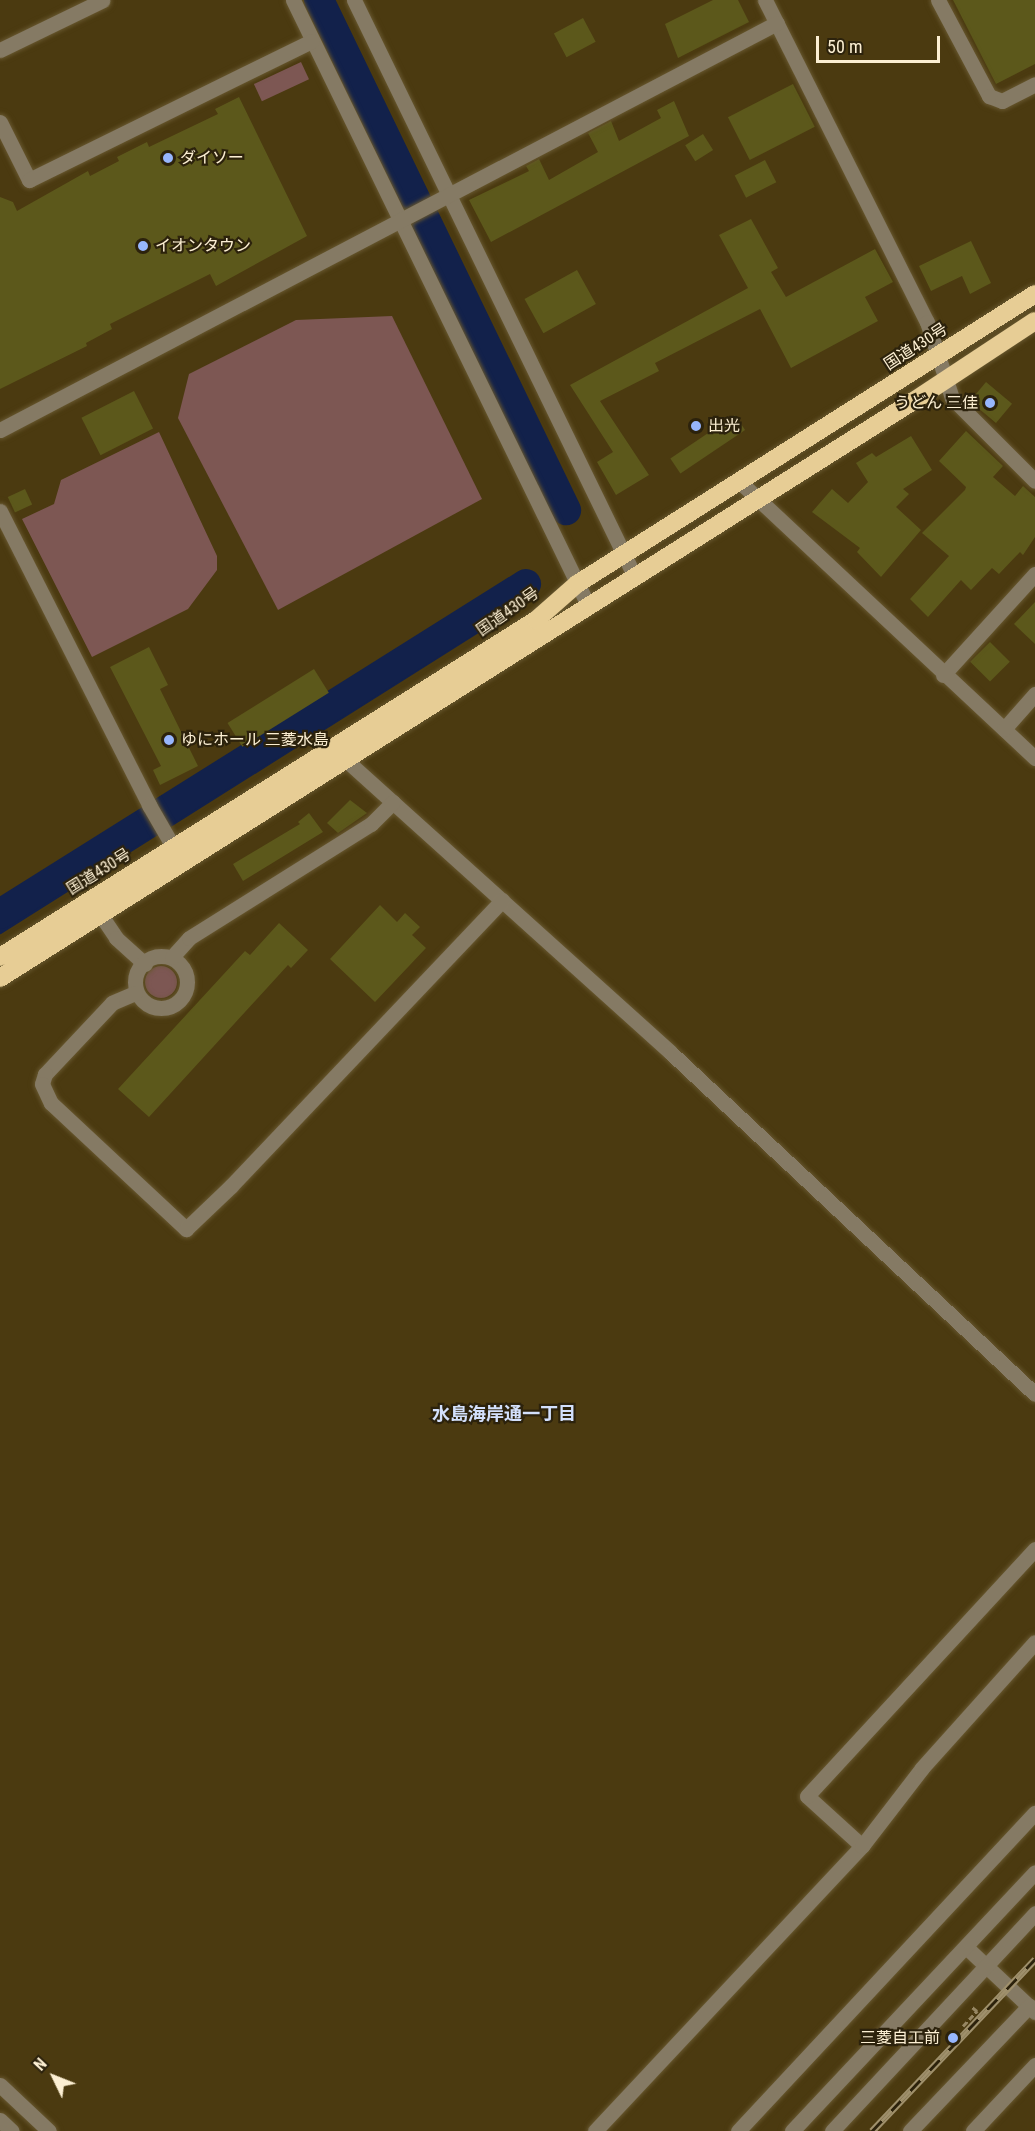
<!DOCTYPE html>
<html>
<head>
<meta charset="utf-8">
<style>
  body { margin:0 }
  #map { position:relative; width:1035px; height:2131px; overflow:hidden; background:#4b3a10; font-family:"Roboto Condensed","Noto Sans JP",sans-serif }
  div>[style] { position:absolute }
  .green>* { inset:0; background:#7d5753; transform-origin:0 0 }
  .round { border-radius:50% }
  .stream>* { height:5px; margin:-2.5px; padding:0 2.5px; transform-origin:2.5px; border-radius:2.5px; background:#12214b }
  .river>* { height:30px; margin:-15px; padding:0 15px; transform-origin:15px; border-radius:15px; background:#12214b }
  .building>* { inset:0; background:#5c581b; transform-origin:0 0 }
  .path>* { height:3px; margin-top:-1.5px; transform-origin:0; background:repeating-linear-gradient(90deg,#968662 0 6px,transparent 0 9px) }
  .roads { filter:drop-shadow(0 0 2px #67572f) drop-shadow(0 0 2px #67572f) }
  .minor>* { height:15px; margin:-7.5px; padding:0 7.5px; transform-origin:7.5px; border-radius:7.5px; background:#857a64 }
  .minor>.ring { margin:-7.5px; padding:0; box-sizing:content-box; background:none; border:15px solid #857a64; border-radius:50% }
  .highway>* { height:18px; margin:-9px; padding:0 9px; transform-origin:9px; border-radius:9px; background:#e7cd95 }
  .rail>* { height:7px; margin-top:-3.5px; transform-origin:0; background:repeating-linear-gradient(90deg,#2c220c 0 14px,#9f906c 0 28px); box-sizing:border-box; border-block:2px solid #9f906c }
  .dots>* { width:16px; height:16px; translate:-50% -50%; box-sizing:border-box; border:3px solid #2c220c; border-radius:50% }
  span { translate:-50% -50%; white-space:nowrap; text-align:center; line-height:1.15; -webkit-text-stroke:4.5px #2c220c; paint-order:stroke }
  .poi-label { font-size:16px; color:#fcefd3 }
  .left { translate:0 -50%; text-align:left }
  .right { translate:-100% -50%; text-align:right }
  .street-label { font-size:16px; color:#fcefd3 }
  .neighbourhood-label { font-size:18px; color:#d3e0fc; font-weight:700 }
  .north { position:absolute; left:24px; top:2047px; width:60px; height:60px; -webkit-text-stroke:4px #2c220c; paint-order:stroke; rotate:313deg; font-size:16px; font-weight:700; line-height:24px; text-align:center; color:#fcefd3 }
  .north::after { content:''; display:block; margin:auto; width:21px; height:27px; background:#fcefd3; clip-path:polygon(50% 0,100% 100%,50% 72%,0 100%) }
  .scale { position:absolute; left:816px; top:36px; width:124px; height:27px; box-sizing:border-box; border:3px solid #fcefd3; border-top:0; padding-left:8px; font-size:18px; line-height:21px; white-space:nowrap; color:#fcefd3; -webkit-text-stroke:4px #2c220c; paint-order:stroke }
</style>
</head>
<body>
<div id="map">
  <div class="green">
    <div style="left:301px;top:62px;width:19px;height:52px;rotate:65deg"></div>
    <div style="clip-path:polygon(392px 316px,482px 499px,278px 610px,178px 418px,189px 374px,296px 320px)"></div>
    <div style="clip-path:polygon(159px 432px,217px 556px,217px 570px,188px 609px,92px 657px,22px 519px,54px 504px,61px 480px)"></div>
    <div class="round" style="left:145px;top:966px;width:32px;height:32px"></div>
  </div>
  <div class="stream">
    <div style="left:330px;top:0;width:563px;rotate:64.3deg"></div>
    <div style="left:0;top:931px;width:630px;rotate:-32.23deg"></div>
  </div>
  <div class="river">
    <div style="left:319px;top:0;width:567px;rotate:64.16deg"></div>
    <div style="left:0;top:914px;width:621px;rotate:-32.1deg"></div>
  </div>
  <div class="building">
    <div style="clip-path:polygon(713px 0,738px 0,749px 22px,678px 58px,665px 24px)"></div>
    <div style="clip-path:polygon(953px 0,1035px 0,1035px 64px,996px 84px)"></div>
    <div style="left:583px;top:18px;width:27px;height:33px;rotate:62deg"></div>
    <div style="left:793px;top:84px;width:48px;height:73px;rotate:63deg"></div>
    <div style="clip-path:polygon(239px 97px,307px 236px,216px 286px,210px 274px,110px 324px,112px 329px,86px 343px,87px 346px,0 389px,0 197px,13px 202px,17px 211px,88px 171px,90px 176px,119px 161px,117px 157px,147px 142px,149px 147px,218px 114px,215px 109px)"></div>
    <div style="clip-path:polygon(674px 101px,689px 136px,491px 242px,469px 200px,529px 171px,526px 166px,539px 159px,549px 180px,598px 152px,588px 133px,611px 121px,619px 141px,661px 118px,657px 110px)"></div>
    <div style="left:703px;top:134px;width:19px;height:21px;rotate:58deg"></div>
    <div style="left:765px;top:160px;width:25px;height:34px;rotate:63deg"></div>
    <div style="clip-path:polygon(751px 219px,778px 268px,771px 272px,786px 297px,875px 249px,893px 282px,865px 297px,878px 321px,791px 368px,760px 309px,655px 363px,659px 371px,600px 401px,649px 475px,616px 495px,597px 462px,613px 452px,570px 385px,748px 288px,719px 235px)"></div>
    <div style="clip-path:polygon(971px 241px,991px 283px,970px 294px,962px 276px,931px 291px,919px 266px)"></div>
    <div style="left:577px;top:270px;width:39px;height:60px;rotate:61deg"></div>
    <div style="left:986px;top:382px;width:34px;height:25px;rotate:40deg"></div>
    <div style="left:134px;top:391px;width:42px;height:59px;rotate:63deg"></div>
    <div style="left:735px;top:415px;width:18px;height:78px;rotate:56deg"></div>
    <div style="clip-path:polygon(966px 431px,1003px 466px,993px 477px,1015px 496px,1023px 486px,1035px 497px,1035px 537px,1023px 555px,1020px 552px,999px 574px,992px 568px,971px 590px,961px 580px,928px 617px,910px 599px,949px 556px,922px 533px,965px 490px,966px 487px,939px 461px)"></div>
    <div style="clip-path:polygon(911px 436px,932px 470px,903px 489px,909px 494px,896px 507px,921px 530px,881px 577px,857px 552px,860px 548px,812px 512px,832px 489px,848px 503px,868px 482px,856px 463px,872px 453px,876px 457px)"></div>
    <div style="left:25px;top:489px;width:17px;height:19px;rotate:65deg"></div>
    <div style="clip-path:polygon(1035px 602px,1035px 644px,1014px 624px)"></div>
    <div style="left:990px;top:642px;width:28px;height:28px;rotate:45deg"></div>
    <div style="clip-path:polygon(149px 647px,168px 685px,160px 689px,198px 766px,160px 785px,153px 770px,161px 766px,110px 667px)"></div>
    <div style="left:314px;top:669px;width:28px;height:102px;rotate:58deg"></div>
    <div style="clip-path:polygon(350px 800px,367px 813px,338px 833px,327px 823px)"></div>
    <div style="clip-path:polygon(309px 813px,323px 832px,243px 881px,233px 864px,300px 824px,298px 822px)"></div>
    <div style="clip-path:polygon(380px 905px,397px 922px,405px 913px,420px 927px,412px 935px,426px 948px,375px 1002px,330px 959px)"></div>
    <div style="clip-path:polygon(279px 923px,308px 950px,291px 968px,288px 965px,149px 1117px,118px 1089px,245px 951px,250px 955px)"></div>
  </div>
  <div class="path">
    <div style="left:963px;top:2026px;width:21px;rotate:-47deg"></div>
    <div style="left:977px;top:2011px;width:6px;rotate:-141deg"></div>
  </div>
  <div class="roads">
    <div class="minor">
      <div style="left:293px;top:0;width:673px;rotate:64.01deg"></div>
      <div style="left:354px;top:0;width:640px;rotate:64.04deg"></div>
      <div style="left:765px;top:0;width:360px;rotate:63.3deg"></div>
      <div style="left:927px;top:322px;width:80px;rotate:71.8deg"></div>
      <div style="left:952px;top:398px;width:117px;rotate:45deg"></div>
      <div style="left:938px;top:0;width:109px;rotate:62deg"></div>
      <div style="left:989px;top:96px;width:14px;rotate:21deg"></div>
      <div style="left:1002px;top:101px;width:37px;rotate:-27deg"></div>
      <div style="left:0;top:50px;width:114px;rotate:-25.9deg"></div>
      <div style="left:0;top:122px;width:65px;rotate:63.4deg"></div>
      <div style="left:29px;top:180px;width:315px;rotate:-26.2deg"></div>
      <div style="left:0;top:430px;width:877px;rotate:-27.65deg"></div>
      <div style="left:741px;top:483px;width:403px;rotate:43.1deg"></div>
      <div style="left:0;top:511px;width:330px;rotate:63.1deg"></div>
      <div style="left:149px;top:805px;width:60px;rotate:60deg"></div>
      <div style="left:943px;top:675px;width:137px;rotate:-47.7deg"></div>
      <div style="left:1004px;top:729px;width:47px;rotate:-48.5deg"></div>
      <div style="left:341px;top:750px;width:13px;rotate:61deg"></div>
      <div style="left:347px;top:761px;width:435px;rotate:42deg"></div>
      <div style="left:670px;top:1052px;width:500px;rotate:43.14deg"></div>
      <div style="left:94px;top:905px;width:40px;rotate:56deg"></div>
      <div style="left:116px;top:938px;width:39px;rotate:42deg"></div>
      <div class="ring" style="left:135px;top:956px;width:37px;height:37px"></div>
      <div style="left:172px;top:957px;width:25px;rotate:-48deg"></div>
      <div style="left:189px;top:938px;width:215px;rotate:-32.1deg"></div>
      <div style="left:371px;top:824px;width:31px;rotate:-45deg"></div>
      <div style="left:135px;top:993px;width:25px;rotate:157deg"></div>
      <div style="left:112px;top:1003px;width:98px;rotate:133.3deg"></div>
      <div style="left:45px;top:1074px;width:10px;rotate:107deg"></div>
      <div style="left:42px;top:1084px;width:21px;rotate:65deg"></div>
      <div style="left:51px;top:1103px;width:185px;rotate:43deg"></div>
      <div style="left:186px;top:1229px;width:62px;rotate:-43.7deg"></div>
      <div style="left:231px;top:1186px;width:394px;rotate:-46.5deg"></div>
      <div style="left:862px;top:1846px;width:74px;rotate:-137.7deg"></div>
      <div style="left:807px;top:1796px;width:336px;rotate:-47.3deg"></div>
      <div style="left:966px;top:1947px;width:95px;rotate:43.3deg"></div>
      <div style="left:0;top:2085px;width:67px;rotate:43.2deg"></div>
      <div style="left:0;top:2120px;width:16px;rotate:43deg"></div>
      <div style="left:595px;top:2131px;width:391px;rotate:-46.9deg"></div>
      <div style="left:862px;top:1846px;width:98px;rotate:-52.4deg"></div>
      <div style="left:922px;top:1768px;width:169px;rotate:-48.1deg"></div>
      <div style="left:738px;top:2131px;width:435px;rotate:-47deg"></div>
      <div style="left:792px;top:2131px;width:355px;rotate:-46.8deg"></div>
      <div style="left:832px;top:2131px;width:298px;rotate:-47deg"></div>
      <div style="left:910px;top:2131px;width:173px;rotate:-46.4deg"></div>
      <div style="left:973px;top:2131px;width:91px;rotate:-46.8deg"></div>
    </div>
    <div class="highway">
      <div style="left:0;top:957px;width:633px;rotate:-32.16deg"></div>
      <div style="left:536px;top:620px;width:55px;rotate:-41.3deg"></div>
      <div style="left:577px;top:584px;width:542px;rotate:-32.34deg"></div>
      <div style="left:0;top:978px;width:1079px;rotate:-32.28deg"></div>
      <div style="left:912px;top:402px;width:147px;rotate:-33.4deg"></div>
    </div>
  </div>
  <div class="rail">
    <div style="left:872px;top:2131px;width:237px;rotate:-46.5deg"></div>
  </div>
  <div class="dots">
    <div style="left:168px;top:158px;background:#97b6fd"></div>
    <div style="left:143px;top:246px;background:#97b6fd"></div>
    <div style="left:990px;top:403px;background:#97b6fd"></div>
    <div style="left:696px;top:426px;background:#97b6fd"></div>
    <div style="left:169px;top:740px;background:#97b6fd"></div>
    <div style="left:953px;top:2038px;background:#97b6fd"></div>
  </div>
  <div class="poi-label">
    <span class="left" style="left:180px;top:158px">ダイソー</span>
    <span class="left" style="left:155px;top:246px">イオンタウン</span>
    <span class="right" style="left:978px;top:403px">うどん 三佳</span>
    <span class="left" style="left:708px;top:426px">出光</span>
    <span class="left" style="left:181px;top:740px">ゆにホール 三菱水島</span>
    <span class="right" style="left:940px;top:2038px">三菱自工前</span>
  </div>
  <div class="street-label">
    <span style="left:916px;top:347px;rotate:-33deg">国道430号</span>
    <span style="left:508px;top:612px;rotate:-35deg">国道430号</span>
    <span style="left:99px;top:872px;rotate:-32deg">国道430号</span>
  </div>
  <div class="neighbourhood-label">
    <span style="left:504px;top:1414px">水島海岸通一丁目</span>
  </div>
  <div class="north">N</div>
  <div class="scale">50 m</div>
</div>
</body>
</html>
